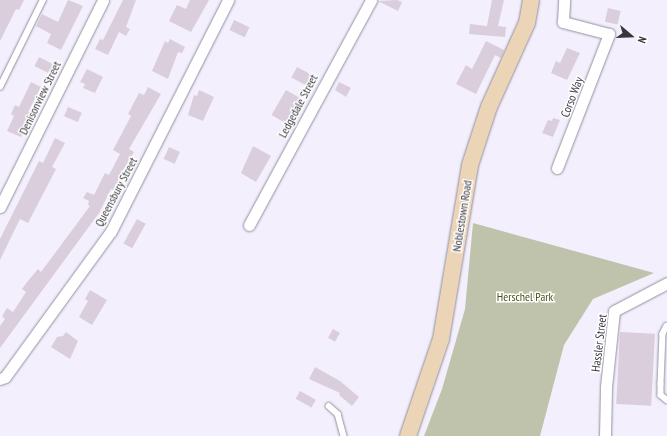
<!DOCTYPE html>
<html>
<head>
<meta charset="utf-8">
<style>
  body { margin:0 }
  #map { position:relative; width:667px; height:436px; overflow:hidden; background:#f3effd; font-family:"PT Sans Narrow",sans-serif }
  div>[style] { position:absolute }
  .green>* { inset:0; background:#c0c3ac }
  .building>* { inset:0; background:#dacedc; transform-origin:0 0 }
  .roads { filter:drop-shadow(0 0 1px #948f9f) drop-shadow(0 0 1px #948f9f) }
  .service>* { height:5.5px; margin:-2.75px; padding:0 2.75px; transform-origin:2.75px; border-radius:2.75px; background:#fff }
  .minor>* { height:11px; margin:-5.5px; padding:0 5.5px; transform-origin:5.5px; border-radius:5.5px; background:#fff }
  .secondary>* { height:16px; margin:-8px; padding:0 8px; transform-origin:8px; border-radius:8px; background:#ecd4b6 }
  span { translate:-50% -50%; white-space:nowrap; text-align:center; line-height:1.15; -webkit-text-stroke:3px #fff; paint-order:stroke }
  .street-label { font-size:12px; color:#38363d }
  .park-label { font-size:12px; color:#4d5118 }
  .north { position:absolute; left:611px; top:16px; width:40px; height:40px; -webkit-text-stroke:3px #fff; paint-order:stroke; rotate:109deg; font-size:11px; font-weight:700; line-height:16px; text-align:center; color:#38363d }
  .north::after { content:''; display:block; margin:auto; width:14px; height:18px; background:#38363d; clip-path:polygon(50% 0,100% 100%,50% 72%,0 100%) }
</style>
</head>
<body>
<div id="map">
  <div class="green">
    <div style="clip-path:polygon(473px 223px,654px 273px,593px 299px,564px 345px,540px 436px,424px 436px,442px 389px,465px 309px)"></div>
  </div>
  <div class="building">
    <div style="clip-path:polygon(0 0,24px 0,19px 10px,16px 9px,0 41px)"></div>
    <div style="clip-path:polygon(68px 0,83px 6px,61px 50px,47px 43px,51px 34px,36px 26px,42px 14px,58px 22px)"></div>
    <div style="clip-path:polygon(123px 0,136px 0,126px 27px,130px 29px,126px 36px,119px 32px,108px 55px,95px 49px,100px 39px,103px 40px)"></div>
    <div style="clip-path:polygon(190px 0,209px 0,191px 32px,169px 21px,177px 5px,186px 9px)"></div>
    <div style="clip-path:polygon(397px 0,402px 2px,398px 11px,378px 1px)"></div>
    <div style="clip-path:polygon(492px 0,504px 0,498px 26px,506px 27px,505px 37px,469px 34px,470px 24px,487px 26px)"></div>
    <div style="left:608px;top:8px;width:13px;height:14px;rotate:13deg"></div>
    <div style="left:234px;top:20px;width:17px;height:11px;rotate:25deg"></div>
    <div style="clip-path:polygon(170px 39px,185px 47px,182px 53px,178px 52px,168px 79px,152px 71px,165px 41px,168px 43px)"></div>
    <div style="clip-path:polygon(486px 41px,504px 50px,501px 58px,495px 55px,476px 94px,456px 84px,466px 65px,472px 69px)"></div>
    <div style="clip-path:polygon(567px 48px,580px 53px,567px 80px,551px 73px,556px 61px,560px 63px)"></div>
    <div style="left:39px;top:57px;width:18px;height:10px;rotate:27deg"></div>
    <div style="left:297px;top:67px;width:17px;height:12px;rotate:28deg"></div>
    <div style="clip-path:polygon(87px 69px,103px 77px,95px 93px,83px 88px,85px 84px,80px 82px)"></div>
    <div style="clip-path:polygon(31px 82px,41px 87px,28px 112px,32px 114px,21px 137px,7px 131px,14px 116px,11px 114px,15px 105px,19px 107px)"></div>
    <div style="clip-path:polygon(339px 82px,351px 88px,346px 97px,335px 90px)"></div>
    <div style="clip-path:polygon(148px 87px,161px 94px,129px 149px,134px 152px,118px 179px,123px 182px,118px 192px,111px 189px,99px 213px,0 348px,0 326px,5px 319px,2px 316px,7px 308px,13px 312px,26px 292px,22px 289px,27px 282px,38px 269px,41px 272px,90px 206px,88px 205px,89px 201px,83px 198px,87px 192px,94px 195px,105px 173px,109px 175px,120px 154px,113px 150px,131px 116px,128px 114px,139px 93px,144px 95px)"></div>
    <div style="clip-path:polygon(199px 90px,214px 97px,203px 121px,188px 115px,194px 95px,197px 96px)"></div>
    <div style="left:286px;top:90px;width:16px;height:29px;rotate:30deg"></div>
    <div style="left:68px;top:107px;width:15px;height:10px;rotate:23deg"></div>
    <div style="clip-path:polygon(553px 118px,560px 120px,553px 137px,542px 133px,548px 120px,552px 121px)"></div>
    <div style="clip-path:polygon(55px 138px,65px 143px,52px 167px,56px 169px,28px 223px,20px 219px,0 260px,0 239px,39px 161px,43px 163px)"></div>
    <div style="clip-path:polygon(253px 146px,271px 156px,256px 182px,241px 173px)"></div>
    <div style="left:169px;top:147px;width:12px;height:13px;rotate:24deg"></div>
    <div style="left:137px;top:219px;width:10px;height:28px;rotate:29deg"></div>
    <div style="clip-path:polygon(90px 290px,107px 300px,92px 325px,79px 317px,88px 301px,85px 299px)"></div>
    <div style="left:333px;top:329px;width:8px;height:10px;rotate:30deg"></div>
    <div style="clip-path:polygon(66px 332px,78px 341px,70px 359px,51px 347px,57px 337px,63px 336px)"></div>
    <div style="left:620px;top:332px;width:35px;height:72px;rotate:3deg"></div>
    <div style="clip-path:polygon(315px 367px,340px 381px,359px 397px,352px 406px,339px 395px,340px 393px,309px 379px)"></div>
    <div style="left:300px;top:391px;width:18px;height:9px;rotate:29deg"></div>
  </div>
  <div class="roads">
    <div class="service">
      <div style="left:0;top:87px;width:97px;rotate:-63.7deg"></div>
      <div style="left:667px;top:326px;width:9px;rotate:117deg"></div>
      <div style="left:663px;top:334px;width:50px;rotate:92.3deg"></div>
      <div style="left:661px;top:384px;width:11px;rotate:90deg"></div>
      <div style="left:661px;top:395px;width:8px;rotate:40deg"></div>
      <div style="left:329px;top:406px;width:12px;rotate:42deg"></div>
      <div style="left:338px;top:414px;width:23px;rotate:75deg"></div>
    </div>
    <div class="minor">
      <div style="left:557px;top:168px;width:144px;rotate:-68.8deg"></div>
      <div style="left:609px;top:34px;width:48px;rotate:-165.4deg"></div>
      <div style="left:563px;top:22px;width:22px;rotate:-87deg"></div>
      <div style="left:0;top:207px;width:231px;rotate:-63.5deg"></div>
      <div style="left:249px;top:225px;width:256px;rotate:-61.5deg"></div>
      <div style="left:0;top:379px;width:5px;rotate:-22deg"></div>
      <div style="left:5px;top:377px;width:180px;rotate:-54deg"></div>
      <div style="left:111px;top:231px;width:259px;rotate:-63.1deg"></div>
      <div style="left:605px;top:436px;width:49px;rotate:-88.8deg"></div>
      <div style="left:606px;top:387px;width:76px;rotate:-84deg"></div>
      <div style="left:614px;top:311px;width:60px;rotate:-27.8deg"></div>
    </div>
    <div class="secondary">
      <div style="left:408px;top:436px;width:102px;rotate:-71.2deg"></div>
      <div style="left:441px;top:339px;width:176px;rotate:-80.5deg"></div>
      <div style="left:470px;top:165px;width:61px;rotate:-71.9deg"></div>
      <div style="left:489px;top:107px;width:92px;rotate:-65.7deg"></div>
      <div style="left:527px;top:23px;width:23px;rotate:-80deg"></div>
    </div>
  </div>
  <div class="street-label">
    <span style="left:572px;top:97px;rotate:-69deg">Corso Way</span>
    <span style="left:40px;top:98px;rotate:-64deg">Denisonview Street</span>
    <span style="left:298px;top:106px;rotate:-62deg">Ledgedale Street</span>
    <span style="left:116px;top:192px;rotate:-62deg">Queensbury Street</span>
    <span style="left:462px;top:216px;rotate:-81deg">Noblestown Road</span>
    <span style="left:599px;top:343px;rotate:-83deg">Hassler Street</span>
  </div>
  <div class="park-label">
    <span style="left:525px;top:297px">Herschel Park</span>
  </div>
  <div class="north">N</div>
</div>
</body>
</html>
